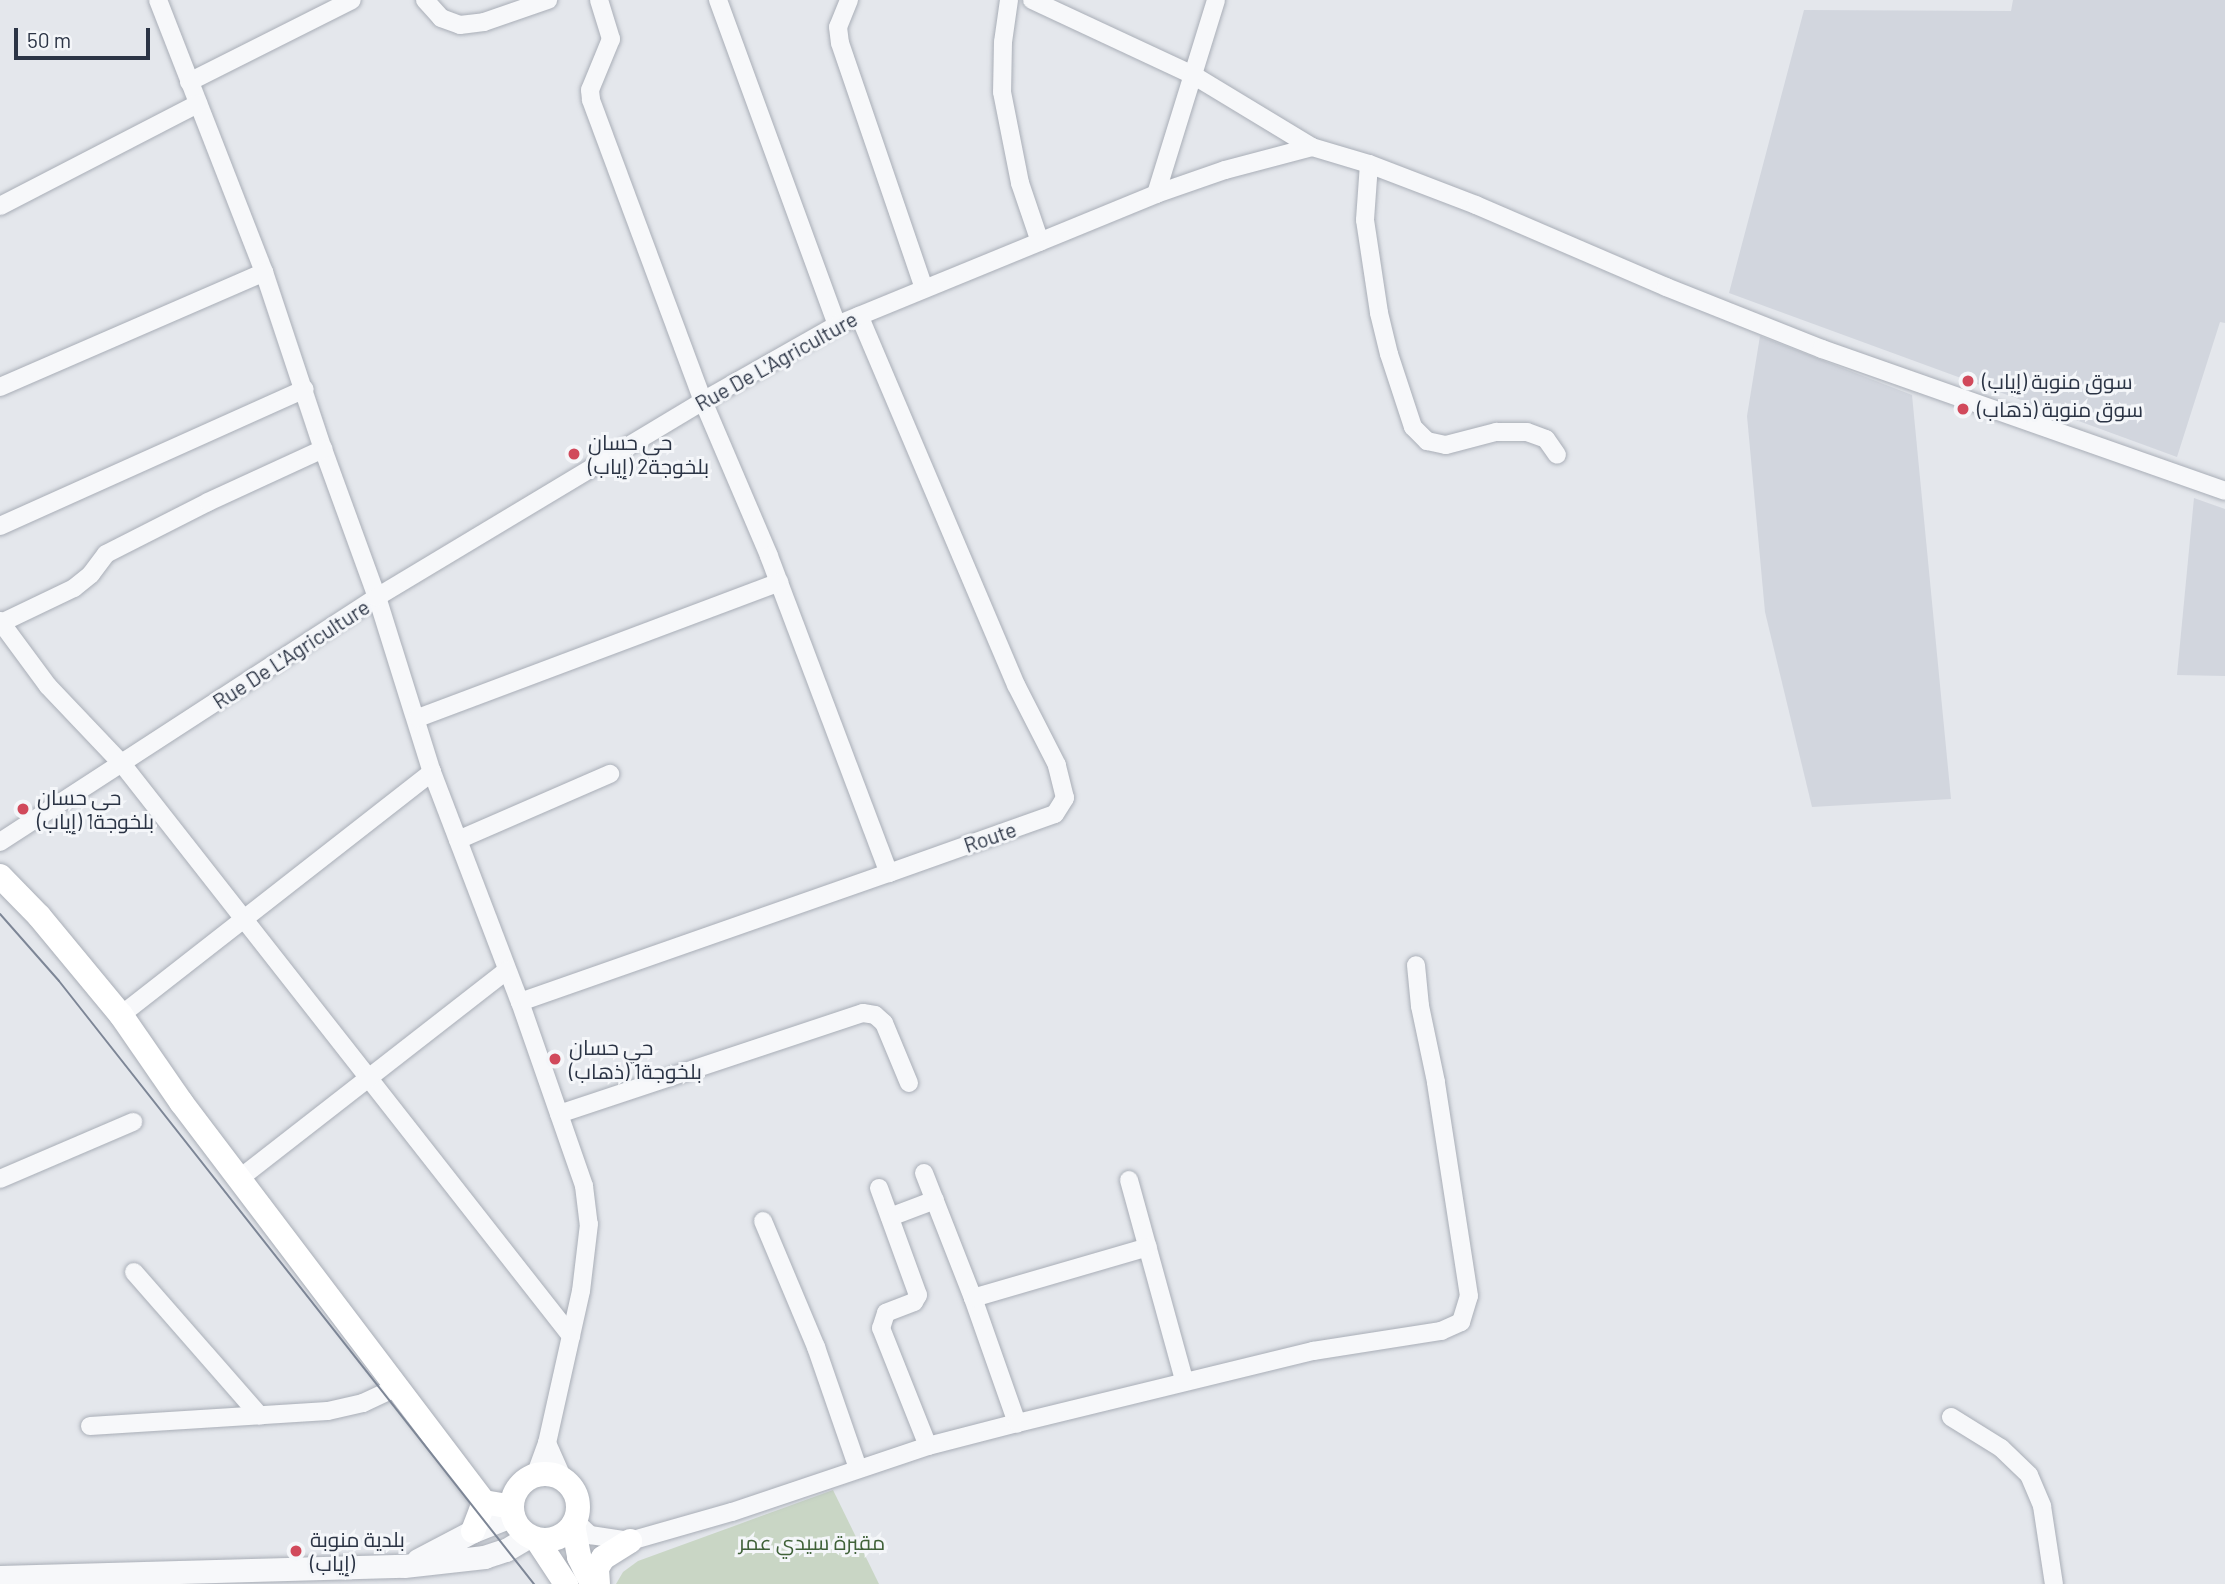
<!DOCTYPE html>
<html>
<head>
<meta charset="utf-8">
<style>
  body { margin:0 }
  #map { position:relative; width:2225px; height:1584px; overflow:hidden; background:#e4e7ec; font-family:Barlow,Cairo,sans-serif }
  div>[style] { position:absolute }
  .built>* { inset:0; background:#d2d6de }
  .green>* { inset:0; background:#c9d6c5 }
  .roads { filter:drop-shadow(0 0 2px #a9aeb7) drop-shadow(0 0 2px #a9aeb7) }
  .minor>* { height:18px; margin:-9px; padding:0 9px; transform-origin:9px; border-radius:9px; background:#f7f8fa }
  .tertiary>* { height:23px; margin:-11.5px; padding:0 11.5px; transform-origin:11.5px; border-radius:11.5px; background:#f7f8fa }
  .secondary>* { height:24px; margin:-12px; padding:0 12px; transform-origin:12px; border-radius:12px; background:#fff }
  .secondary>.ring { margin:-12px; padding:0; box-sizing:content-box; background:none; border:24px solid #fff; border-radius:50% }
  .tram>* { height:2px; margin:-1px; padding:0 1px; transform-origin:1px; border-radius:1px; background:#7d8696 }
  .dots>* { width:19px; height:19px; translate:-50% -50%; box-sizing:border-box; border:4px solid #f4f6f9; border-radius:50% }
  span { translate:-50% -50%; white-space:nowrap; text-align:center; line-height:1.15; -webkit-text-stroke:6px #f4f6f9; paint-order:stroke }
  .street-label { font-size:21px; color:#2b3445 }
  .poi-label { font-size:21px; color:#2b3445 }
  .left { translate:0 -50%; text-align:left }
  .park-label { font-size:21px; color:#3f6138 }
  .scale { position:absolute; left:14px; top:28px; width:136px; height:32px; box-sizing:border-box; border:4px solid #2b3445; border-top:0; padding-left:9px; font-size:21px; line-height:24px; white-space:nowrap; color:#2b3445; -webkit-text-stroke:5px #f4f6f9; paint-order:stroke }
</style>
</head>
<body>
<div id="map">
  <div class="built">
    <div style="clip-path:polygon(2013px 0,2225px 0,2225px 323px,2220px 322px,2177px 457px,1729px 293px,1804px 10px,2011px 11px)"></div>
    <div style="clip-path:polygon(1760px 336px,1912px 395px,1951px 799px,1812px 807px,1765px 612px,1747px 416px)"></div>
    <div style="clip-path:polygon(2194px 498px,2225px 509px,2225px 676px,2177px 675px)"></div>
  </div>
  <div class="green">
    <div style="clip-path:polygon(833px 1490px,879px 1584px,616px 1584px,623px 1572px,638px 1561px)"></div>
  </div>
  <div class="roads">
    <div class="minor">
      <div style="left:158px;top:0;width:292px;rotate:68.7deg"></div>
      <div style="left:264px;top:272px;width:187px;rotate:71.6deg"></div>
      <div style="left:323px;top:449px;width:158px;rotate:70deg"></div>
      <div style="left:377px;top:597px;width:183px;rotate:72.6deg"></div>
      <div style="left:432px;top:772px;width:246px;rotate:69.1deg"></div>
      <div style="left:520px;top:1002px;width:195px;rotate:70.8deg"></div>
      <div style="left:584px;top:1186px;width:38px;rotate:83deg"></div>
      <div style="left:589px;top:1224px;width:67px;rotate:96.8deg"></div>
      <div style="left:581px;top:1291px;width:156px;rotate:102.6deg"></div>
      <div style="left:547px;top:1443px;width:33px;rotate:110deg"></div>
      <div style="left:425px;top:0;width:24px;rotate:48deg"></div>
      <div style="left:441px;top:18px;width:20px;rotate:20deg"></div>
      <div style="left:460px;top:25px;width:24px;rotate:-7deg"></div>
      <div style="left:484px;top:22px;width:68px;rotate:-19deg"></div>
      <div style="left:599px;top:0;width:41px;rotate:72.9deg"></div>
      <div style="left:611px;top:39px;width:55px;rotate:112.4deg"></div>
      <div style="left:590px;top:90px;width:10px;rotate:84deg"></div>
      <div style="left:591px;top:100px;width:321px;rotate:69.6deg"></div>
      <div style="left:703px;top:401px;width:168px;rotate:66.9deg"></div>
      <div style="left:769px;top:556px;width:339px;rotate:69.3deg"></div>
      <div style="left:889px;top:873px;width:176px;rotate:-19.6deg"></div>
      <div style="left:1055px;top:814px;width:19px;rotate:-58deg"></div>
      <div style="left:1065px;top:798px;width:34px;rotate:-104deg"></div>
      <div style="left:1057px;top:765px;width:90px;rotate:-117.1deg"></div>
      <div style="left:1016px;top:685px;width:401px;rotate:-113deg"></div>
      <div style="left:718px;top:0;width:346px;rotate:69.9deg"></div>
      <div style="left:849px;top:0;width:29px;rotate:112deg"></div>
      <div style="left:838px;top:27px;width:16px;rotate:83deg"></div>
      <div style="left:840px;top:43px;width:259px;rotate:71.1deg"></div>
      <div style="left:1009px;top:0;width:42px;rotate:98.1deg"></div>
      <div style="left:1003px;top:42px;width:50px;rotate:91.1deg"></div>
      <div style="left:1002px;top:92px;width:93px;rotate:78.8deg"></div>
      <div style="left:1020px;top:183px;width:62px;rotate:71.3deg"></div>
      <div style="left:1032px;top:0;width:178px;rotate:25deg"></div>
      <div style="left:1193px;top:75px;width:139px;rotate:31.2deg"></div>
      <div style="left:189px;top:82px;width:182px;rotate:-26.7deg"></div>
      <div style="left:1369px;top:164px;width:56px;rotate:94.1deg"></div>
      <div style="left:1365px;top:220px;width:94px;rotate:81.4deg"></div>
      <div style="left:1379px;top:313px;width:42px;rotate:76.3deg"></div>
      <div style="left:1389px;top:354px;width:77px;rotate:71.8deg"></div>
      <div style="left:1413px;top:427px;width:20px;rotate:45deg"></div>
      <div style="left:1427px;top:441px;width:19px;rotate:12deg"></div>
      <div style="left:1446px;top:445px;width:52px;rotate:-14.6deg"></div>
      <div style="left:1496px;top:432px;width:31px"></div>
      <div style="left:1527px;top:432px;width:20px;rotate:20deg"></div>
      <div style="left:1546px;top:439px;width:19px;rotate:55deg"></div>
      <div style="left:1156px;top:194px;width:203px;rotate:-72.8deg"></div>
      <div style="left:0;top:206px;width:223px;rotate:-27.3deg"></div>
      <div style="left:0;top:387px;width:288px;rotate:-23.5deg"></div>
      <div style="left:0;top:526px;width:334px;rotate:-24.2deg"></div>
      <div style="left:0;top:621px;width:81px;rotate:53.6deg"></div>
      <div style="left:48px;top:686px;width:109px;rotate:46.5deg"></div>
      <div style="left:123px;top:765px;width:726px;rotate:51.88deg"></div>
      <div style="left:1px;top:623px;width:81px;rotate:-25.6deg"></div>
      <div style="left:74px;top:588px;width:22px;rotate:-39deg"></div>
      <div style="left:91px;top:574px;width:25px;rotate:-53deg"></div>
      <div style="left:106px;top:554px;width:114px;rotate:-27deg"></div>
      <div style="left:208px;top:502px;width:127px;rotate:-24.7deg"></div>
      <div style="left:418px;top:718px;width:386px;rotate:-20.6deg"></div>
      <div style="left:458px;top:840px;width:166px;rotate:-23.5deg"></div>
      <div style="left:0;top:842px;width:450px;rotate:-33deg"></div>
      <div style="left:377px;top:597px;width:380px;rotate:-31deg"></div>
      <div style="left:703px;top:401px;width:154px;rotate:-29.6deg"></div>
      <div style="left:837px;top:325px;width:345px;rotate:-22.3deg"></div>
      <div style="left:1156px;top:194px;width:73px;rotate:-19.2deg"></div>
      <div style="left:1225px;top:170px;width:90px;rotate:-14.8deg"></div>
      <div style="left:1312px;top:147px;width:59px;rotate:16.6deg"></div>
      <div style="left:1369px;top:164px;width:115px;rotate:21deg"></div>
      <div style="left:1476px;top:205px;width:207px;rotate:23.3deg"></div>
      <div style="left:1666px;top:287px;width:168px;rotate:21.7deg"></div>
      <div style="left:1822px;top:349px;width:427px;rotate:19.4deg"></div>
      <div style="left:520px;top:1002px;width:391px;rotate:-19.3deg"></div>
      <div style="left:121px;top:1015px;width:395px;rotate:-38deg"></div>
      <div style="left:559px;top:1114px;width:320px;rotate:-18.4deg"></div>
      <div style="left:863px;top:1013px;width:12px;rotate:9deg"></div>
      <div style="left:875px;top:1015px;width:12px;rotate:42deg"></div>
      <div style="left:884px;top:1023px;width:65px;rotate:67.4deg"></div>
      <div style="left:924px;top:1173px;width:134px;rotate:68.6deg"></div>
      <div style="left:973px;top:1298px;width:133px;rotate:70.6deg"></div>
      <div style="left:240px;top:1178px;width:338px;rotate:-37.9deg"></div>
      <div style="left:0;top:1179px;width:145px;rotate:-23.2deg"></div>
      <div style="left:1129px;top:1180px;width:207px;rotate:74.6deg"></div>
      <div style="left:879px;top:1188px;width:114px;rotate:70deg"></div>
      <div style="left:918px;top:1295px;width:8px;rotate:120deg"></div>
      <div style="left:914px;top:1302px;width:30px;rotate:159deg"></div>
      <div style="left:886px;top:1313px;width:16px;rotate:108deg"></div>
      <div style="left:881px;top:1328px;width:127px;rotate:68.3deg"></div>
      <div style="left:890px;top:1217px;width:48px;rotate:-20.7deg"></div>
      <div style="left:763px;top:1221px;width:137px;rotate:67.2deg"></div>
      <div style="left:816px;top:1347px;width:128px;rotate:70.9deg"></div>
      <div style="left:134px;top:1272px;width:191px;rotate:48.8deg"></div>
      <div style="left:973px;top:1298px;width:182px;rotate:-16.2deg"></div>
      <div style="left:1951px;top:1417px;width:59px;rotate:31.8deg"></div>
      <div style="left:2001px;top:1448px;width:39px;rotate:44deg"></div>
      <div style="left:2029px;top:1475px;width:34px;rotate:67deg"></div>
      <div style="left:2042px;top:1506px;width:79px;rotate:81.3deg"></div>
      <div style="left:90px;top:1426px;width:238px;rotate:-3.6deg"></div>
      <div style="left:328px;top:1411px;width:36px;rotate:-13deg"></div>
      <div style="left:363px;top:1403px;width:38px;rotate:-25deg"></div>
      <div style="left:547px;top:1443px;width:37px;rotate:66deg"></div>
      <div style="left:575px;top:1521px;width:21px;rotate:43deg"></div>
      <div style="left:590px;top:1535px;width:40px;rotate:8.5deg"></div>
      <div style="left:630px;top:1541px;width:106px;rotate:-15.9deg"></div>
      <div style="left:732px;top:1512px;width:207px;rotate:-18.6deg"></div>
      <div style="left:928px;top:1446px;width:92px;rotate:-14.5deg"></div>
      <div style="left:1017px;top:1423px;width:305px;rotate:-13.7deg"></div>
      <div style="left:1313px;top:1351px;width:130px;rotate:-8.9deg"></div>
      <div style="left:1441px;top:1331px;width:22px;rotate:-24deg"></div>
      <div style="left:1461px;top:1322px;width:27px;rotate:-73deg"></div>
      <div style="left:1469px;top:1296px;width:217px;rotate:-98.8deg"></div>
      <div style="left:1436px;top:1082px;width:78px;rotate:-101.9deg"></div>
      <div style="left:1420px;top:1006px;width:41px;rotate:-95.6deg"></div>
    </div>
    <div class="tertiary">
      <div style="left:418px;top:1560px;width:62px;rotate:-27.8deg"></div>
      <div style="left:473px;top:1531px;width:43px;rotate:-21.8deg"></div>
      <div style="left:0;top:1577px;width:404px;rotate:-1.6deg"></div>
      <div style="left:404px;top:1566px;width:81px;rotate:-6.4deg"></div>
      <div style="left:484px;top:1557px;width:23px;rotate:-18deg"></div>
      <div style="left:506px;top:1550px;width:26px;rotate:-31deg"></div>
    </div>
    <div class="secondary">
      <div style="left:0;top:876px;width:56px;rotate:45.7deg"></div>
      <div style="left:39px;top:916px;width:129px;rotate:50.4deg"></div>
      <div style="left:121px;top:1015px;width:106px;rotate:55.4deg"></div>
      <div style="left:181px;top:1102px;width:502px;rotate:52.86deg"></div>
      <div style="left:484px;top:1502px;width:28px;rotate:10deg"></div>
      <div class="ring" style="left:512px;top:1474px;width:42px;height:42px"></div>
      <div style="left:573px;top:1525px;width:33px;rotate:79deg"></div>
      <div style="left:579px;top:1557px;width:30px;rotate:64deg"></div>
      <div style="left:473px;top:1531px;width:31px;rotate:-69deg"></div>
      <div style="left:537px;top:1540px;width:53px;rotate:56.6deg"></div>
      <div style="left:598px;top:1584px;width:16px;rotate:-94deg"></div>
      <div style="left:597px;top:1568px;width:12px;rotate:-59deg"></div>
      <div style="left:603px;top:1558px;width:32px;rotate:-32deg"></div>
    </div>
  </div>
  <div class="tram">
    <div style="left:0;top:914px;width:89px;rotate:48.6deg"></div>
    <div style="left:59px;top:981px;width:768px;rotate:51.77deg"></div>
  </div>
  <div class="dots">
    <div style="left:1968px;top:381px;background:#d1495b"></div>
    <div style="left:1963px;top:409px;background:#d1495b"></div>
    <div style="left:574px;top:454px;background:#d1495b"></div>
    <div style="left:23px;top:809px;background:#d1495b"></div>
    <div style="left:555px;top:1059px;background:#d1495b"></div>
    <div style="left:296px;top:1551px;background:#d1495b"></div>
  </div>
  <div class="street-label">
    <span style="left:776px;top:361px;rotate:-29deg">Rue De L'Agriculture</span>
    <span style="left:291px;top:654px;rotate:-33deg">Rue De L'Agriculture</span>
    <span style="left:990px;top:837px;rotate:-19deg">Route</span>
  </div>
  <div class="poi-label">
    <span class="left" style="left:1982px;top:381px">سوق منوبة (إياب)</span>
    <span class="left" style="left:1977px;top:409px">سوق منوبة (ذهاب)</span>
    <span class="left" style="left:588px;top:454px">حي حسان<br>بلخوجة2 (إياب)</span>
    <span class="left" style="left:37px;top:809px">حي حسان<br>بلخوجة1 (إياب)</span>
    <span class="left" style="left:569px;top:1059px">حي حسان<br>بلخوجة1 (ذهاب)</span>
    <span class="left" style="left:310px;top:1551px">بلدية منوبة<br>(إياب)</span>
  </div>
  <div class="park-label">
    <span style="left:812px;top:1542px">مقبرة سيدي عمر</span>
  </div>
  <div class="scale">50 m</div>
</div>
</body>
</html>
